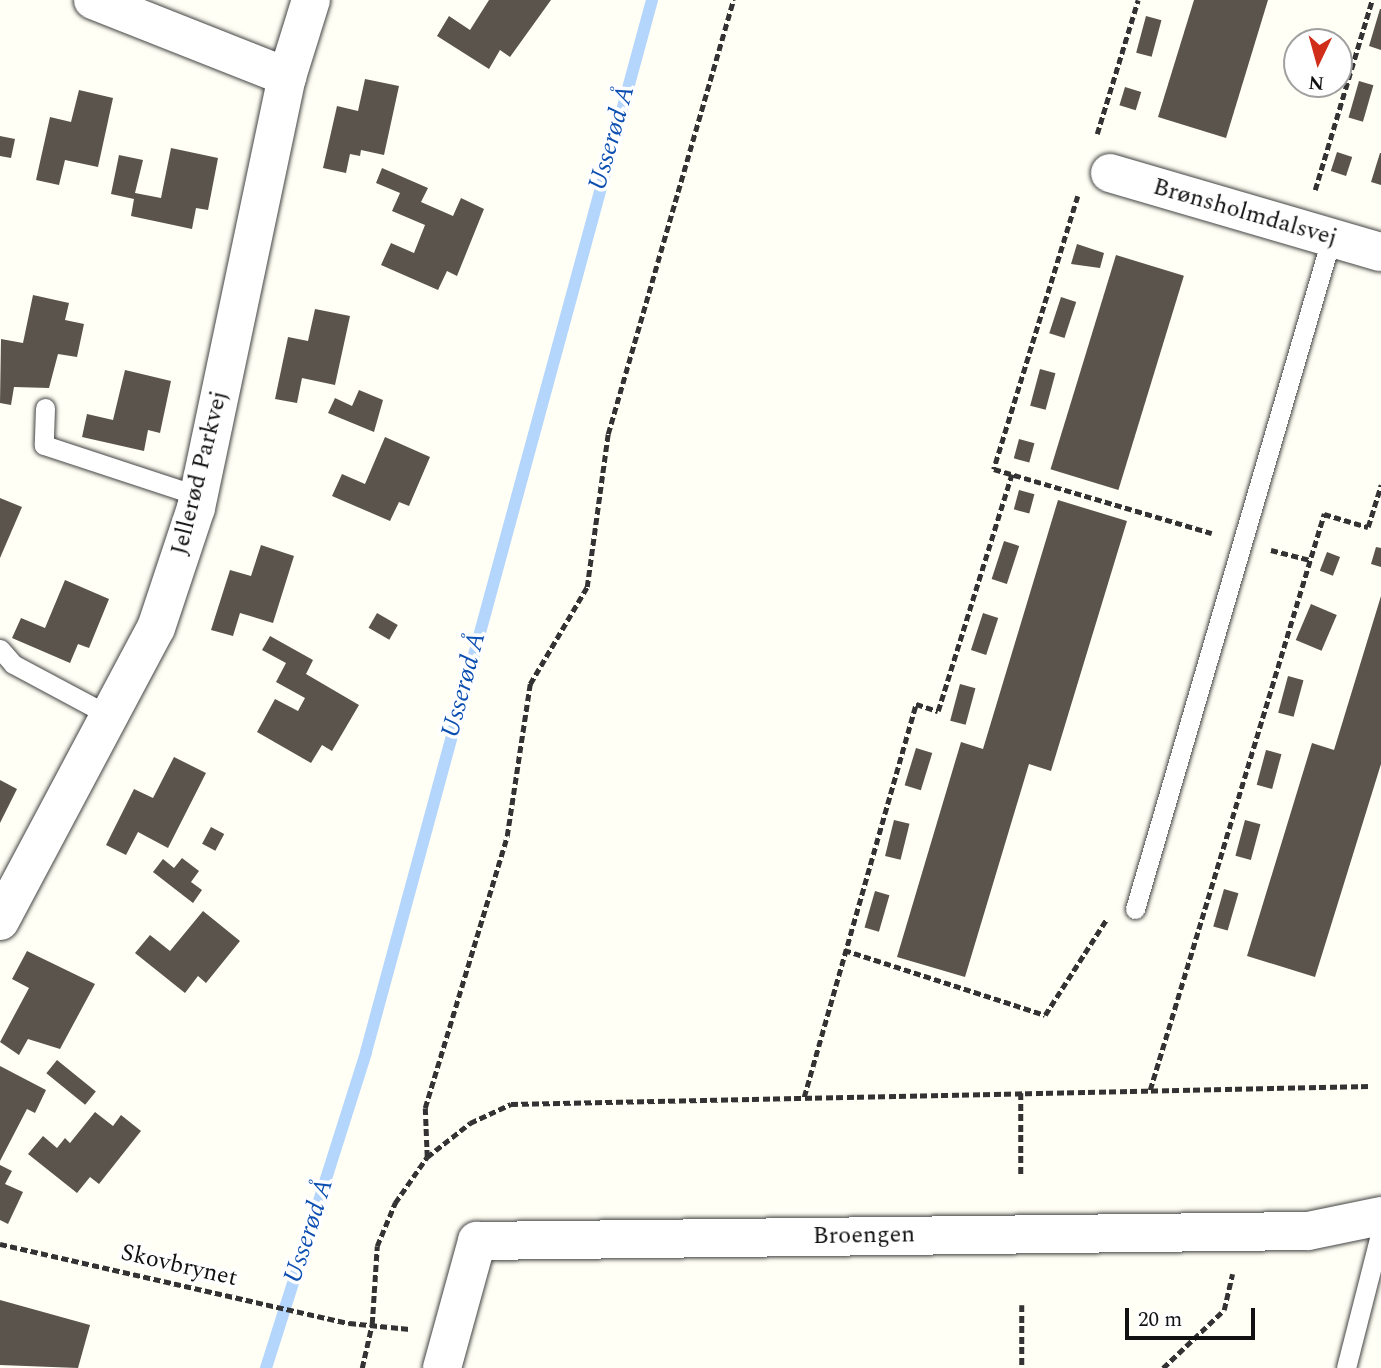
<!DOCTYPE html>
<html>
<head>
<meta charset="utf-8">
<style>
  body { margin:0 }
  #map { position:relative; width:1381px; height:1368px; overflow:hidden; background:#fffff5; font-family:Spectral,serif }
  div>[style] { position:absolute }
  .stream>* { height:12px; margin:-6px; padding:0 6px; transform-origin:6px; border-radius:6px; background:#b4d5fc }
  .building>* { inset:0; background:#5b544c; transform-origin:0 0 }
  .path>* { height:4.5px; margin-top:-2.25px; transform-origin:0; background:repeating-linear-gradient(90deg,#333 0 7px,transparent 0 10.5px) }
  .roads { filter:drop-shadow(0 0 2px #444) drop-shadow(0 0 2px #444) }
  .service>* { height:19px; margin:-9.5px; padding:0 9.5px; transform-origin:9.5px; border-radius:9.5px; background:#fff }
  .minor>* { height:38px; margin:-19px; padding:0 19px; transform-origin:19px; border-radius:19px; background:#fff }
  span { translate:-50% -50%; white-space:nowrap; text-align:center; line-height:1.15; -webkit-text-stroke:7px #fff; paint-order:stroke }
  .street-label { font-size:24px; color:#111 }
  .water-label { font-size:26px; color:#0c4fb1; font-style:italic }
  .north { position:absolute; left:1283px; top:28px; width:70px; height:70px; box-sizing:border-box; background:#fff; border:2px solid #a0a0a0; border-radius:50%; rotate:185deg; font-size:19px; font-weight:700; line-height:28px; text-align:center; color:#111 }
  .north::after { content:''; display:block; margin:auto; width:24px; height:32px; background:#d02e19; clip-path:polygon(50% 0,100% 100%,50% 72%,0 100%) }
  .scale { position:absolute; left:1125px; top:1308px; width:130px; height:32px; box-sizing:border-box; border:4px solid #111; border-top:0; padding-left:9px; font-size:21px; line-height:24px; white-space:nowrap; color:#111; -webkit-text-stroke:5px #fff; paint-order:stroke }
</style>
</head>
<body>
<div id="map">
  <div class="stream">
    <div style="left:266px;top:1368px;width:331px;rotate:-72.4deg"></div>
    <div style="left:366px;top:1052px;width:1090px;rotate:-74.79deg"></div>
  </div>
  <div class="building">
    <div style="clip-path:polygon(489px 0,551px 0,510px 57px,500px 50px,489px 69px,437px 36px,449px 16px,470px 30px)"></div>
    <div style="clip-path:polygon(1194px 0,1268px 0,1226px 138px,1158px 117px)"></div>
    <div style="clip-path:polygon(1380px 9px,1381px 9px,1381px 50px,1369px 46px)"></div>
    <div style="left:1146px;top:16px;width:16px;height:38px;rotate:15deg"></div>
    <div style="clip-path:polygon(365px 79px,399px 86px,384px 155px,361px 150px,360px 156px,350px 154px,346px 173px,323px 168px,337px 106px,358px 111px)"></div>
    <div style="left:1359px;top:81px;width:15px;height:38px;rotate:16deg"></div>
    <div style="left:1125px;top:87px;width:17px;height:19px;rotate:17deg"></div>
    <div style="clip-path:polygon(79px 90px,113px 98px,98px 167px,65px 160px,59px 185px,36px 180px,50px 117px,71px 122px)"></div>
    <div style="clip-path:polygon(0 136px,15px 139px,11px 158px,0 156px)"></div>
    <div style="clip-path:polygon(171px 148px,218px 158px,208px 210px,196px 208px,192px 229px,131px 216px,134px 199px,111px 194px,119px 155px,143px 160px,135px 193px,161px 198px)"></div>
    <div style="left:1337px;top:152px;width:16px;height:20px;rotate:18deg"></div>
    <div style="clip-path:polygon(1380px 153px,1381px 153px,1381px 185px,1371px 182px)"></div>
    <div style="clip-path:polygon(382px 168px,428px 188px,421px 202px,453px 216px,461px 198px,484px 209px,457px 276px,447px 271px,438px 290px,381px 265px,391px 243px,414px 253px,425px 225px,392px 211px,400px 193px,376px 183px)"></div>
    <div style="clip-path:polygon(1077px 244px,1104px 253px,1100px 268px,1071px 264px)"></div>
    <div style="left:1116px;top:255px;width:71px;height:224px;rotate:17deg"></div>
    <div style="clip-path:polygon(33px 295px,69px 303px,65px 320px,84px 324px,77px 357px,58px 354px,49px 388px,14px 387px,11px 405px,0 403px,1px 339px,23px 343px)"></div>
    <div style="left:1061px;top:297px;width:16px;height:38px;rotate:18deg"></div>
    <div style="clip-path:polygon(315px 309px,350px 316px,335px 385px,302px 378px,297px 403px,275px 399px,288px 337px,308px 341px)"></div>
    <div style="left:1040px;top:369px;width:16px;height:38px;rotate:15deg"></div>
    <div style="clip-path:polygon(125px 370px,171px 381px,160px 433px,148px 430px,144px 451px,82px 437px,87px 414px,113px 420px)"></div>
    <div style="clip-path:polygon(359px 390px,383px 400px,374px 432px,328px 413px,335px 398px,352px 406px)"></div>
    <div style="clip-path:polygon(385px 437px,430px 457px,409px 506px,399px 502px,390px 521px,332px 496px,342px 474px,365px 484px)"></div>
    <div style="left:1019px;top:439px;width:16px;height:20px;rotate:15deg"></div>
    <div style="left:1019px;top:490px;width:16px;height:20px;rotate:15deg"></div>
    <div style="clip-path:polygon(0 498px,22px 507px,0 558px)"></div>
    <div style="clip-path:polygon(1058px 500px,1127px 521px,1051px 771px,1029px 764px,965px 977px,897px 957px,961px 742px,983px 749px)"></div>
    <div style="left:1004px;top:541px;width:16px;height:40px;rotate:18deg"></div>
    <div style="clip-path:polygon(261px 545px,294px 556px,273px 623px,240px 613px,233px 636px,211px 630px,230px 570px,251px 576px)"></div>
    <div style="clip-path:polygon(1376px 547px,1381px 548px,1381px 567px,1371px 564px)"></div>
    <div style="left:1327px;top:552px;width:14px;height:20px;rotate:21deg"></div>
    <div style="clip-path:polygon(65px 580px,109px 599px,89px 648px,78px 644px,70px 663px,12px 638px,21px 618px,45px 628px)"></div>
    <div style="clip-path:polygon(1381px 596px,1381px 764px,1315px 977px,1247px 956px,1312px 743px,1334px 750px)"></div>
    <div style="left:1311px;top:604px;width:28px;height:39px;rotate:23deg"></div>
    <div style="left:377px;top:613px;width:24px;height:17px;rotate:30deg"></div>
    <div style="left:983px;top:613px;width:16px;height:39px;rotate:18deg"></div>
    <div style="clip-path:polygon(270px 636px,313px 660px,306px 674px,359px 705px,332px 751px,322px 745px,311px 763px,257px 732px,275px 699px,298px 711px,305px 698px,276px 682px,286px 663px,262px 650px)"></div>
    <div style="left:1288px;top:676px;width:16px;height:38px;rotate:15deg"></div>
    <div style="left:960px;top:684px;width:16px;height:38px;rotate:15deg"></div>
    <div style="left:916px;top:748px;width:17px;height:39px;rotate:17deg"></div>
    <div style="left:1266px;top:750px;width:16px;height:36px;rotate:15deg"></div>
    <div style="clip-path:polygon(174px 757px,206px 773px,168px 848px,138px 832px,126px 855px,106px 845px,134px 789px,153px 798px)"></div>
    <div style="clip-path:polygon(0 780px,17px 789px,0 823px)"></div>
    <div style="left:894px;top:820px;width:16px;height:37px;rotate:14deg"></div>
    <div style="left:1245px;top:820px;width:16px;height:37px;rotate:15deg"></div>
    <div style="left:211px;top:827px;width:15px;height:19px;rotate:28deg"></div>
    <div style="clip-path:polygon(182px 858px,199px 871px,191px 882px,202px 890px,193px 903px,153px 872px,163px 859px,174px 868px)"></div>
    <div style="left:1224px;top:889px;width:15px;height:39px;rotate:16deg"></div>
    <div style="left:875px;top:891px;width:15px;height:38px;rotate:16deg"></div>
    <div style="clip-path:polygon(203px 911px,240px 941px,206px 983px,198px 976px,185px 993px,135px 953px,150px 935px,170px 951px)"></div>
    <div style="clip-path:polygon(27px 951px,95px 984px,60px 1049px,28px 1039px,19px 1055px,0 1042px,29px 988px,12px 979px)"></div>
    <div style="left:57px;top:1060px;width:50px;height:17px;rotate:39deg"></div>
    <div style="clip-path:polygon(0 1066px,46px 1090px,35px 1113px,27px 1109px,0 1161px)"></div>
    <div style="clip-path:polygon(95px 1112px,113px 1126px,121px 1115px,141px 1131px,99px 1184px,90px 1177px,77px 1193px,28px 1154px,43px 1136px,57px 1148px,65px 1138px,70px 1143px)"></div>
    <div style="clip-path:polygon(0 1165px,12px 1171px,5px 1184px,23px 1192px,8px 1224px,0 1220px)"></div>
    <div style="clip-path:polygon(0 1300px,90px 1325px,78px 1368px,0 1365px)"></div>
  </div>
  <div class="path">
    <div style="left:1097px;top:134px;width:140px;rotate:-73deg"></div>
    <div style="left:1315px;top:190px;width:198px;rotate:-73.3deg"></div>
    <div style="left:1078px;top:196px;width:286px;rotate:107.1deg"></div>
    <div style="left:994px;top:469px;width:227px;rotate:16.4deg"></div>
    <div style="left:1271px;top:550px;width:40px;rotate:14.4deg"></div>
    <div style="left:844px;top:950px;width:211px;rotate:17.9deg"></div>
    <div style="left:1045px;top:1015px;width:113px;rotate:-57.3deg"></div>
    <div style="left:1150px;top:1090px;width:602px;rotate:-73.19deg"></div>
    <div style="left:1324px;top:514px;width:46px;rotate:16.5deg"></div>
    <div style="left:1368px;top:527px;width:44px;rotate:-72.8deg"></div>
    <div style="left:1021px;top:1093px;width:82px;rotate:90deg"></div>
    <div style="left:804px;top:1097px;width:409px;rotate:-74.1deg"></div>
    <div style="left:916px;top:704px;width:23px;rotate:18deg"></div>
    <div style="left:938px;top:711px;width:248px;rotate:-72.7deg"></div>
    <div style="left:427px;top:1157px;width:49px;rotate:-92.3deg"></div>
    <div style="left:425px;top:1108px;width:284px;rotate:-73.2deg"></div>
    <div style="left:507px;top:836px;width:154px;rotate:-81.4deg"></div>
    <div style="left:530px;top:684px;width:113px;rotate:-59.6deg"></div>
    <div style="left:587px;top:587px;width:154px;rotate:-82.2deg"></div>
    <div style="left:608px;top:434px;width:452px;rotate:-73.9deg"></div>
    <div style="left:0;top:1244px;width:358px;rotate:12.8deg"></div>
    <div style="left:349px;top:1323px;width:61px;rotate:5.6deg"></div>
    <div style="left:1022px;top:1305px;width:63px;rotate:90deg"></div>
    <div style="left:362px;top:1368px;width:45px;rotate:-77.2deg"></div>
    <div style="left:372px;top:1324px;width:78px;rotate:-86.3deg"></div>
    <div style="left:377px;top:1246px;width:47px;rotate:-67.3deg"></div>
    <div style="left:395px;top:1203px;width:56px;rotate:-55.2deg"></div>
    <div style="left:427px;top:1157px;width:55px;rotate:-38.3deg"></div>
    <div style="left:470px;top:1123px;width:45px;rotate:-24.9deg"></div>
    <div style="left:511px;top:1104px;width:860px;rotate:-1.2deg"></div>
    <div style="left:1163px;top:1368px;width:84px;rotate:-43.6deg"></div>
    <div style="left:1224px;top:1310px;width:37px;rotate:-77deg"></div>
  </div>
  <div class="roads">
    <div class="service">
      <div style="left:45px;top:408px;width:37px;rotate:92deg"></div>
      <div style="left:44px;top:445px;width:163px;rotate:18.2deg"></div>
      <div style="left:0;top:649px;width:20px;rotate:49deg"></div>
      <div style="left:13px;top:664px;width:110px;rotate:28.2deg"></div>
      <div style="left:1135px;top:909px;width:698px;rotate:-73.69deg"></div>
      <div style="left:1346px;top:1368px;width:141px;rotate:-75.7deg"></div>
    </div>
    <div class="minor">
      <div style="left:93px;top:0;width:209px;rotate:21.6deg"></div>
      <div style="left:1110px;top:173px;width:282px;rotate:16.3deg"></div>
      <div style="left:0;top:921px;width:332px;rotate:-62deg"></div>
      <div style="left:156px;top:628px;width:126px;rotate:-71.6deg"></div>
      <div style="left:196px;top:508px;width:441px;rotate:-78.1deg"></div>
      <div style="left:287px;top:77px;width:81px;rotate:-72.7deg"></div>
      <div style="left:442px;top:1368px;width:132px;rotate:-74.6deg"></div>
      <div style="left:477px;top:1241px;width:831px;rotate:-0.69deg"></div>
      <div style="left:1308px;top:1231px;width:75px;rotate:-11.6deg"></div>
    </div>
  </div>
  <div class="street-label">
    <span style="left:1245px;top:213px;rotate:16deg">Brønsholmdalsvej</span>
    <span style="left:200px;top:473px;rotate:-76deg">Jellerød Parkvej</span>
    <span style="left:864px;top:1236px;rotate:-1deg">Broengen</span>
    <span style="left:179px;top:1266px;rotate:13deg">Skovbrynet</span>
  </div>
  <div class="water-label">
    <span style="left:612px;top:138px;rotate:-74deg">Usserød Å</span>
    <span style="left:464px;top:685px;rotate:-75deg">Usserød Å</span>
    <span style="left:309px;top:1231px;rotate:-72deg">Usserød Å</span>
  </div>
  <div class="north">N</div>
  <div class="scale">20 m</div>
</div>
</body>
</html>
